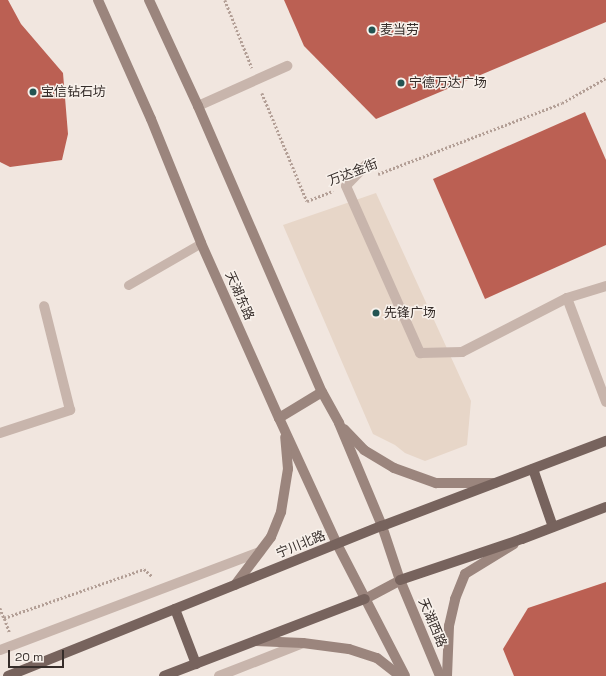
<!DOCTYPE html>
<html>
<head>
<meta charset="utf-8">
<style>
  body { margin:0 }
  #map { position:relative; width:606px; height:676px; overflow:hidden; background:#f1e6df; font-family:"Space Grotesk","Noto Sans SC",sans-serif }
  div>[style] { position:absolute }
  .plaza>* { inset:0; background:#e7d6c8 }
  .building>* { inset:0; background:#bb6053 }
  .path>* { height:2.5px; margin-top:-1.25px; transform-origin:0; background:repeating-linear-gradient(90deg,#b39f96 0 2px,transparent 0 4px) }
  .lane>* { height:9px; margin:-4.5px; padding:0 4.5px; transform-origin:4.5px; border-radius:4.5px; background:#c8b5ac }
  .street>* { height:10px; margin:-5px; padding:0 5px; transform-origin:5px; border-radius:5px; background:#c8b5ac }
  .secondary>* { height:10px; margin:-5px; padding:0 5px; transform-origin:5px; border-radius:5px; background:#9b857d }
  .primary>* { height:10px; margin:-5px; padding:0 5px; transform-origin:5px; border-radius:5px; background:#77635d }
  .dots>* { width:11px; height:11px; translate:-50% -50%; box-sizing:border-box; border:2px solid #f8f1eb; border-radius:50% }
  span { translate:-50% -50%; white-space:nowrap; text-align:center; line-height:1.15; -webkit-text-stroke:3px #f8f1eb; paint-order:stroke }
  .poi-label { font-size:13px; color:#362d2a }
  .left { translate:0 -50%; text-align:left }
  .street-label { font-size:13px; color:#362d2a }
  .scale { position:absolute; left:8px; top:650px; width:56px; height:18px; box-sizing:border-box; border:2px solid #362d2a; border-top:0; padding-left:5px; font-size:12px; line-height:14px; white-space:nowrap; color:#362d2a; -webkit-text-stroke:3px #f8f1eb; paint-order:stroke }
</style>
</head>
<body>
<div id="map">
  <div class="plaza">
    <div style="clip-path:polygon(376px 193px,471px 401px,467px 445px,425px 461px,405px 453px,395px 445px,373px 434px,283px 225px)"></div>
  </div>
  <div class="building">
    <div style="clip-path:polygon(0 0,8px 0,21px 24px,63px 73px,68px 134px,62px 160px,10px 167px,0 162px)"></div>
    <div style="clip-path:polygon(284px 0,606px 0,606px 22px,376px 119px,304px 46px)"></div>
    <div style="clip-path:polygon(585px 112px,606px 160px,606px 245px,485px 299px,433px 179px)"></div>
    <div style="clip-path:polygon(606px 582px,606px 676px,514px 676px,503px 649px,528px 608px)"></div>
  </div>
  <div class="path">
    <div style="left:225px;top:0;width:73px;rotate:68.3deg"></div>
    <div style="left:262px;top:93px;width:117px;rotate:67.4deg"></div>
    <div style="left:307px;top:201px;width:28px;rotate:-21deg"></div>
    <div style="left:378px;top:174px;width:197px;rotate:-21.1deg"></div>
    <div style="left:562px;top:103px;width:51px;rotate:-29.6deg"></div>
    <div style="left:0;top:608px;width:11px;rotate:68deg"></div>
    <div style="left:9px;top:632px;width:15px;rotate:-110deg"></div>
    <div style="left:4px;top:618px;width:148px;rotate:-19.3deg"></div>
    <div style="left:144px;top:569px;width:12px;rotate:42deg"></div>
  </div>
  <div class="lane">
    <div style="left:128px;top:285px;width:84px;rotate:-29.9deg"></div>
  </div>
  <div class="street">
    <div style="left:198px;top:106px;width:98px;rotate:-24.2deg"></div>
    <div style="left:367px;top:164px;width:30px;rotate:134deg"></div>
    <div style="left:346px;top:186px;width:183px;rotate:66.1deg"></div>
    <div style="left:420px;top:353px;width:42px;rotate:-1.4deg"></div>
    <div style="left:462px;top:352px;width:118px;rotate:-27.2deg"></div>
    <div style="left:567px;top:298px;width:41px;rotate:-17.1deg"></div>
    <div style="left:567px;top:298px;width:111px;rotate:69.4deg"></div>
    <div style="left:0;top:433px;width:74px;rotate:-18.2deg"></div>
    <div style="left:70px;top:410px;width:107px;rotate:-104deg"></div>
    <div style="left:0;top:650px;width:278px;rotate:-20.7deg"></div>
    <div style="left:219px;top:676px;width:90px;rotate:-21.4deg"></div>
  </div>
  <div class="secondary">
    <div style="left:98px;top:0;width:130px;rotate:66deg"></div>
    <div style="left:151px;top:119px;width:134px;rotate:68deg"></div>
    <div style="left:201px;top:243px;width:192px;rotate:66deg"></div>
    <div style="left:279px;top:418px;width:139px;rotate:65.3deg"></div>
    <div style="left:337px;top:544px;width:148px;rotate:62.7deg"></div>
    <div style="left:149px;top:0;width:117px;rotate:65.2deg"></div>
    <div style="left:198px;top:106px;width:312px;rotate:66.6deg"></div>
    <div style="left:322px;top:392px;width:35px;rotate:61deg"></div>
    <div style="left:339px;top:423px;width:112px;rotate:67.3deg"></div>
    <div style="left:382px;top:526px;width:57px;rotate:71.6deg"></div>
    <div style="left:400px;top:580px;width:104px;rotate:67.4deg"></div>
    <div style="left:279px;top:418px;width:50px;rotate:-31.2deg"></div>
    <div style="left:344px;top:429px;width:29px;rotate:46deg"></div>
    <div style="left:364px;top:450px;width:35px;rotate:31deg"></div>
    <div style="left:394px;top:468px;width:45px;rotate:19.7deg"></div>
    <div style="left:436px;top:483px;width:59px"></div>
    <div style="left:235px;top:585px;width:60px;rotate:-53.1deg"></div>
    <div style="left:271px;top:537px;width:27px;rotate:-68deg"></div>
    <div style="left:281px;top:512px;width:44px;rotate:-80.8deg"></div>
    <div style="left:288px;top:469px;width:32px;rotate:-95deg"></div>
    <div style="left:365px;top:599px;width:40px;rotate:-28deg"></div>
    <div style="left:256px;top:641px;width:47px;rotate:2.4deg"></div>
    <div style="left:303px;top:643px;width:46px;rotate:7.4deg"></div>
    <div style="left:349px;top:649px;width:29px;rotate:18deg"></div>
    <div style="left:377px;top:658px;width:29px;rotate:38deg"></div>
    <div style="left:447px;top:676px;width:50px;rotate:-87.7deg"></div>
    <div style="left:449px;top:626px;width:28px;rotate:-77deg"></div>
    <div style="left:455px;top:599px;width:27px;rotate:-68deg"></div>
    <div style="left:465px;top:574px;width:57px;rotate:-31.5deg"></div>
  </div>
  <div class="primary">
    <div style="left:533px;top:469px;width:61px;rotate:71deg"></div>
    <div style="left:400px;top:580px;width:129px;rotate:-18.6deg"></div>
    <div style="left:522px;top:539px;width:90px;rotate:-20.9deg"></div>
    <div style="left:175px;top:609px;width:59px;rotate:69.1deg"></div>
    <div style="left:8px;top:676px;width:403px;rotate:-21.9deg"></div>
    <div style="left:382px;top:526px;width:240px;rotate:-20.8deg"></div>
    <div style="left:164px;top:676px;width:215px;rotate:-21deg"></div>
  </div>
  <div class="dots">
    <div style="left:372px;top:30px;background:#235452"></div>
    <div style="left:401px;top:83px;background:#235452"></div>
    <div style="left:33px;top:92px;background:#235452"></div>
    <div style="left:376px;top:313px;background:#235452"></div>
  </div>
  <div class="poi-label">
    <span class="left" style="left:380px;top:30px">麦当劳</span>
    <span class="left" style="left:409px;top:83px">宁德万达广场</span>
    <span class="left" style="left:41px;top:92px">宝信钻石坊</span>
    <span class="left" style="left:384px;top:313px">先锋广场</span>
  </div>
  <div class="street-label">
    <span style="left:353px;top:173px;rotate:-21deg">万达金街</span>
    <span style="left:239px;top:296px;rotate:66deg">天湖东路</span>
    <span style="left:301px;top:545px;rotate:-22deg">宁川北路</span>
    <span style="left:432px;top:623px;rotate:67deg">天湖西路</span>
  </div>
  <div class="scale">20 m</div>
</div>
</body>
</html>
